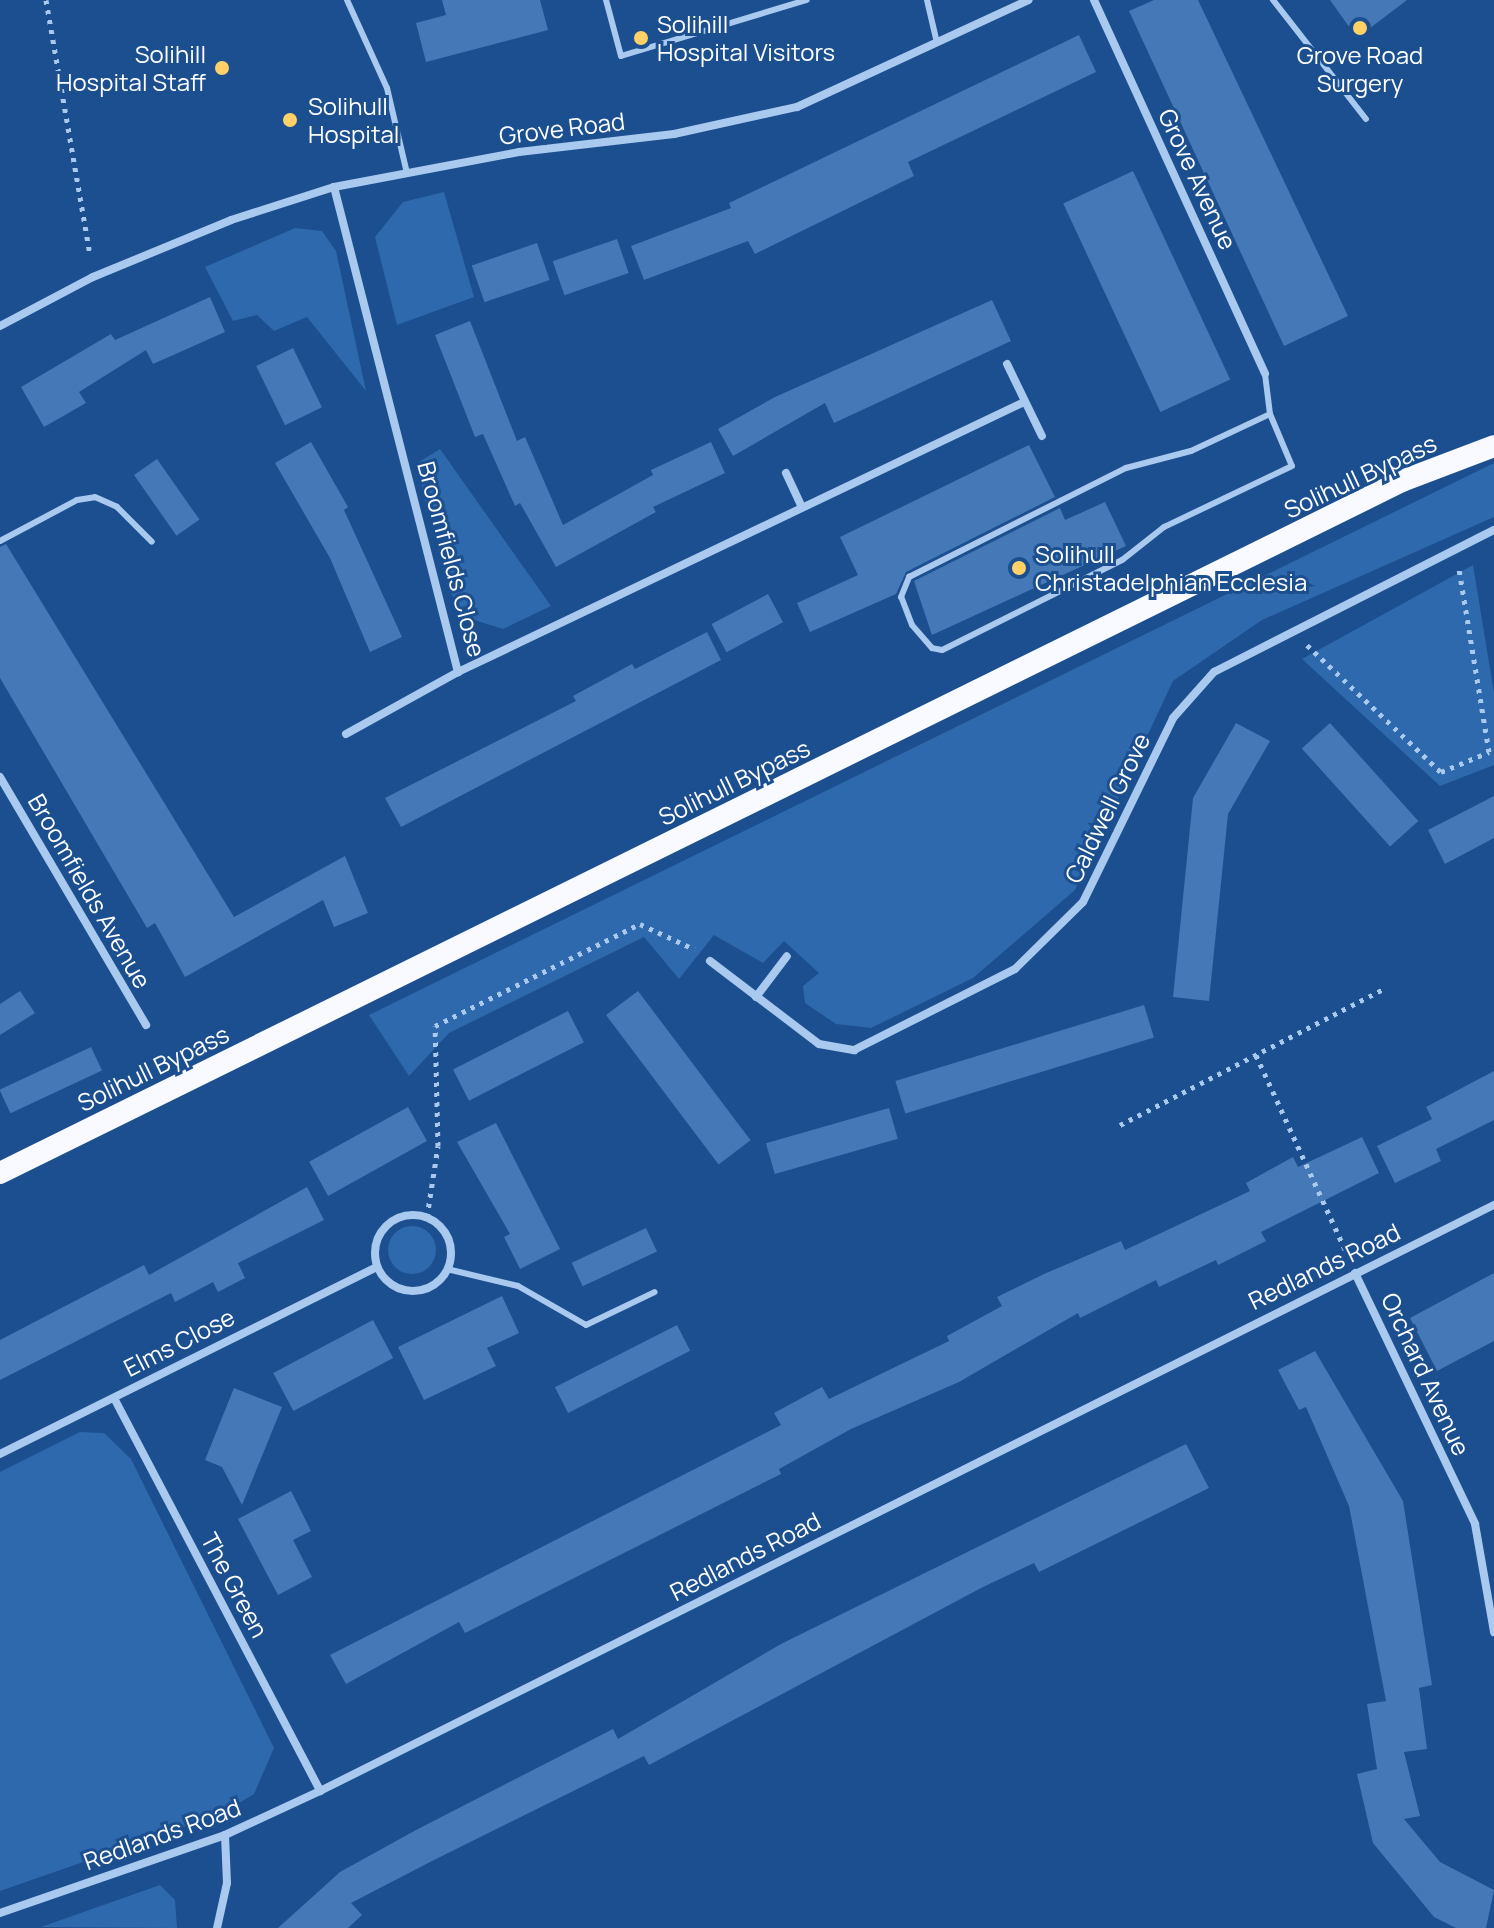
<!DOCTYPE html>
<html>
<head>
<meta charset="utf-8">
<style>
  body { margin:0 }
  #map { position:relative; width:1494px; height:1928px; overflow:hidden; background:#1b4f8f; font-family:Manrope,sans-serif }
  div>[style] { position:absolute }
  .green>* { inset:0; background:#2e69ad }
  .round { border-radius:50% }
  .building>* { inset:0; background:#4478b7; transform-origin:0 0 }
  .path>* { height:5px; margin-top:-2.5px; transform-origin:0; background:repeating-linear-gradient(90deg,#a9c9ee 0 4px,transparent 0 10px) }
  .service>* { height:6px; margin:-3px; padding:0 3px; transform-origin:3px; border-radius:3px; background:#a9c9ee }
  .minor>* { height:8px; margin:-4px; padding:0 4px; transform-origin:4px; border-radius:4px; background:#a9c9ee }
  .minor>.ring { margin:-4px; padding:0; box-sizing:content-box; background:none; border:8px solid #a9c9ee; border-radius:50% }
  .trunk>* { height:22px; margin:-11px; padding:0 11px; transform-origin:11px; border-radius:11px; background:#f8faff }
  .dots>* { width:22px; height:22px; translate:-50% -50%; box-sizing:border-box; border:4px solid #1b4f8f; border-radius:50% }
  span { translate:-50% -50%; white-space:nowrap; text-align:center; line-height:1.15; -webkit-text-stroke:6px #1b4f8f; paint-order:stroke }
  .poi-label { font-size:24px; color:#fff }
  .left { translate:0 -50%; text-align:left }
  .right { translate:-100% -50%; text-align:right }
  .street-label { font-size:24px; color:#fff }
</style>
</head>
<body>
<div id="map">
  <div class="green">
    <div style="clip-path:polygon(444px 192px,474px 297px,397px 325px,375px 237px,403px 202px)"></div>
    <div style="clip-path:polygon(295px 228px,322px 231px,336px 251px,366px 391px,307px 317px,274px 331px,257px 315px,233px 321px,205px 267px)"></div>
    <div style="clip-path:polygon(440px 449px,551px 606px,503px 629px,468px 618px,448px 589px,416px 464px)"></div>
    <div style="clip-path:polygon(1494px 463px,1494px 517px,1262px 620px,1173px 681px,1075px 890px,973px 978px,871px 1028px,836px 1024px,805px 1003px,803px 986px,819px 973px,784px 941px,763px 963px,714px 935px,679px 979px,644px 937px,449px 1033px,409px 1076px,369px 1015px)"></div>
    <div style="clip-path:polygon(1473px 565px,1494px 693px,1494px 765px,1440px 786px,1302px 659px)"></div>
    <div class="round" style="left:388px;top:1226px;width:48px;height:48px"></div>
    <div style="clip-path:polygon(80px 1432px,104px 1433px,131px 1459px,274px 1748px,254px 1794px,221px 1814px,0 1891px,0 1472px)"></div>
    <div style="clip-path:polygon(160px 1885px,175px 1900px,177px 1928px,41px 1927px)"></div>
  </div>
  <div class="building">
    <div style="clip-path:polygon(442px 0,540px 0,548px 30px,426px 62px,416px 23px,446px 15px)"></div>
    <div style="clip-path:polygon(1154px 0,1198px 0,1348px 316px,1284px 346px,1129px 11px)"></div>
    <div style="clip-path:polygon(1330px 0,1407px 0,1357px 38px)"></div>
    <div style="clip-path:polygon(1079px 35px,1096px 72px,908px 162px,914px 176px,755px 254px,748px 241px,644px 280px,631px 246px,731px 208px,729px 203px)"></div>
    <div style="left:1133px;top:171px;width:230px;height:77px;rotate:65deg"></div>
    <div style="left:617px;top:239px;width:36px;height:68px;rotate:71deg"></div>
    <div style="left:537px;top:243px;width:39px;height:69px;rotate:71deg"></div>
    <div style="clip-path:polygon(210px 297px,225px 332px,153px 364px,146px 350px,79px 392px,86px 403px,44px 427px,21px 387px,111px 334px,115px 340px)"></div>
    <div style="clip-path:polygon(992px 300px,1011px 341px,834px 423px,825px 403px,733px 456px,718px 429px,775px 397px)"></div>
    <div style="clip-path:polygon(470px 321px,517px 441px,525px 437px,563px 525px,653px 475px,651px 470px,711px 442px,725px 473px,653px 507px,656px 512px,556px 567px,520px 503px,515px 506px,483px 434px,475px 437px,435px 335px)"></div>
    <div style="left:293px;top:348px;width:66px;height:41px;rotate:64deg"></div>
    <div style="clip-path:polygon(311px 442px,348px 507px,344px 510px,402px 637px,370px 652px,330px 558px,275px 463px)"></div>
    <div style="clip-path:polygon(1029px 445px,1055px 497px,906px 572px,896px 594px,810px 632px,797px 603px,858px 575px,840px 537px)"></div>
    <div style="left:157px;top:459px;width:74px;height:28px;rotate:55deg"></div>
    <div style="clip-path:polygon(1105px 502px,1126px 546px,932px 635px,914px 581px,1060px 508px,1065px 520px)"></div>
    <div style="clip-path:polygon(6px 544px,234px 917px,345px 856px,368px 913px,334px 927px,323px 900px,185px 977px,155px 923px,147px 928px,0 678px,0 547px)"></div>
    <div style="left:768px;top:594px;width:32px;height:64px;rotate:62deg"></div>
    <div style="clip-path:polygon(707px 632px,721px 660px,401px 827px,385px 798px,576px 701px,573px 696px,632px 664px,635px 669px)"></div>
    <div style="clip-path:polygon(1236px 723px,1270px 741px,1228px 814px,1209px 1001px,1173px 997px,1193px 798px)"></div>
    <div style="left:1330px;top:723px;width:132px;height:38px;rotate:48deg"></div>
    <div style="clip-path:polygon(1494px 796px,1494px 838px,1445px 864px,1428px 830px)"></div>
    <div style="clip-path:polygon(20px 991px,35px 1013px,0 1035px,0 1004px)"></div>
    <div style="left:638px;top:991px;width:187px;height:40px;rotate:53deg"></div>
    <div style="left:1144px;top:1005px;width:34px;height:260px;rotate:73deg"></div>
    <div style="left:568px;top:1011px;width:35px;height:129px;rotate:63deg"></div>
    <div style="left:91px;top:1047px;width:26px;height:101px;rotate:65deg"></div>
    <div style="clip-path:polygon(1494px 1071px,1494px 1120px,1436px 1149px,1441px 1161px,1395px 1183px,1377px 1146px,1432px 1119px,1426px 1107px)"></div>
    <div style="left:408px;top:1107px;width:39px;height:113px;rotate:61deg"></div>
    <div style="left:889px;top:1108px;width:32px;height:128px;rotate:74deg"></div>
    <div style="clip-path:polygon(496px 1123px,560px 1249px,520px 1269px,504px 1237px,510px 1234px,457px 1142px)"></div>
    <div style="clip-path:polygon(1362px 1137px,1379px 1173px,1261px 1232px,1266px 1241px,1218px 1265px,1216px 1260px,1159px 1287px,1156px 1280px,1080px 1318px,1078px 1313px,959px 1382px,851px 1429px,779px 1469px,781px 1474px,465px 1633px,459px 1622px,346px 1684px,330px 1655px,781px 1425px,774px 1413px,822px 1387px,829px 1399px,949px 1341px,947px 1336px,1002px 1306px,997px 1297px,1044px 1274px,1121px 1241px,1125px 1250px,1250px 1191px,1246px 1183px,1293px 1157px,1298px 1167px)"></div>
    <div style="clip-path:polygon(307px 1187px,324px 1220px,238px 1263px,245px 1278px,218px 1292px,213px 1282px,175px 1302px,171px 1293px,0 1380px,0 1340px,144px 1265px,149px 1275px)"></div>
    <div style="left:646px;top:1228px;width:26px;height:82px;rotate:65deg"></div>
    <div style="clip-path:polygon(1494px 1273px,1494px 1341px,1437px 1371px,1410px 1318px)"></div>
    <div style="clip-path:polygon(502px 1296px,519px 1333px,487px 1348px,496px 1366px,424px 1400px,398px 1347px)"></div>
    <div style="left:373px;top:1320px;width:43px;height:113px;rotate:62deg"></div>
    <div style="left:677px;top:1325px;width:29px;height:137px;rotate:63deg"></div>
    <div style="clip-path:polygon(1315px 1351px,1403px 1501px,1432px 1685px,1419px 1688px,1427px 1749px,1404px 1752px,1420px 1816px,1404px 1819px,1440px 1862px,1494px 1890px,1486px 1928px,1456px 1928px,1434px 1917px,1373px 1843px,1357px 1774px,1377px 1769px,1367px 1704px,1386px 1701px,1349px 1506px,1306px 1407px,1299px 1410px,1278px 1370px)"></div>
    <div style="clip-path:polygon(234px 1388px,282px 1407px,242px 1505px,222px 1467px,205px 1460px)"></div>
    <div style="clip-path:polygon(1186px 1444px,1209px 1488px,1039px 1572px,1034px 1563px,983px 1587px,649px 1765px,644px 1756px,432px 1861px,351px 1903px,362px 1915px,348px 1928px,278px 1928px,340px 1872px,416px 1830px,613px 1729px,618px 1739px,781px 1644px)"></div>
    <div style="clip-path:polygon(291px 1491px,311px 1531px,293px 1540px,312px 1577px,278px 1595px,238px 1519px)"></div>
  </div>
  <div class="path">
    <div style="left:46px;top:0;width:259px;rotate:80.2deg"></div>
    <div style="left:1307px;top:645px;width:185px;rotate:43.5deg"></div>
    <div style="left:1441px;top:772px;width:52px;rotate:-22.6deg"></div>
    <div style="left:1489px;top:752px;width:185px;rotate:-99.3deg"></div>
    <div style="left:1256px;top:1055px;width:219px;rotate:65.4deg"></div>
    <div style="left:1120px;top:1125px;width:299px;rotate:-27.3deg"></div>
    <div style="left:427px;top:1217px;width:72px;rotate:-81.2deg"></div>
    <div style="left:438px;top:1146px;width:120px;rotate:-91.4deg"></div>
    <div style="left:435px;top:1026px;width:229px;rotate:-26.5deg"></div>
    <div style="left:640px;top:924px;width:60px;rotate:24.8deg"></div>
  </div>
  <div class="service">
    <div style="left:347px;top:0;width:97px;rotate:65.6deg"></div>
    <div style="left:387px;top:88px;width:87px;rotate:76.8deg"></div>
    <div style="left:606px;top:0;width:58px;rotate:75deg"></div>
    <div style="left:621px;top:56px;width:194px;rotate:-16.8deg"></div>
    <div style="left:927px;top:0;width:44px;rotate:76.9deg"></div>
    <div style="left:1273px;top:0;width:151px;rotate:52deg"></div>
    <div style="left:1265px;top:374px;width:40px;rotate:82.9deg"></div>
    <div style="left:1270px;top:414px;width:56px;rotate:67.1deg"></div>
    <div style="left:1292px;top:466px;width:142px;rotate:154.5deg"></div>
    <div style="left:1164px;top:527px;width:53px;rotate:141.8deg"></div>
    <div style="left:1122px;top:560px;width:201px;rotate:153.4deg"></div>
    <div style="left:942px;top:650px;width:10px;rotate:-169deg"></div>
    <div style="left:932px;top:648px;width:30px;rotate:-131deg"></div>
    <div style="left:912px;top:625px;width:30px;rotate:-111deg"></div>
    <div style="left:901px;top:597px;width:22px;rotate:-68deg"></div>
    <div style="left:909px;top:577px;width:243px;rotate:-26.7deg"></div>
    <div style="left:1126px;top:468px;width:67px;rotate:-14.7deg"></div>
    <div style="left:1191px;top:451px;width:87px;rotate:-25.1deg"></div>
    <div style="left:0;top:541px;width:87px;rotate:-28deg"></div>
    <div style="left:77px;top:500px;width:18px;rotate:-9deg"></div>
    <div style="left:95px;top:497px;width:24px;rotate:24deg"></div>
    <div style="left:117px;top:507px;width:49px;rotate:45deg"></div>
    <div style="left:447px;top:1269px;width:73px;rotate:13.5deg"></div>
    <div style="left:518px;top:1286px;width:78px;rotate:29.8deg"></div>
    <div style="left:586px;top:1325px;width:76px;rotate:-25.6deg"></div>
  </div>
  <div class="minor">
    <div style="left:1094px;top:0;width:411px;rotate:65.4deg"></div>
    <div style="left:334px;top:187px;width:501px;rotate:75.66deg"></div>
    <div style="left:458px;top:672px;width:627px;rotate:-25.5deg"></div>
    <div style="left:0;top:326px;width:105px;rotate:-27.8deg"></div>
    <div style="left:93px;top:277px;width:149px;rotate:-22.4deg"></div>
    <div style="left:231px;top:220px;width:108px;rotate:-17.8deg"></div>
    <div style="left:334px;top:187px;width:188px;rotate:-10.7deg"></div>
    <div style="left:519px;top:152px;width:156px;rotate:-6.6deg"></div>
    <div style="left:674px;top:134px;width:126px;rotate:-12.4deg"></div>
    <div style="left:797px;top:107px;width:255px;rotate:-24.8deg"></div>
    <div style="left:1007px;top:364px;width:80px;rotate:64.1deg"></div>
    <div style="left:786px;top:473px;width:38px;rotate:65deg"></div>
    <div style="left:346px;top:734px;width:128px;rotate:-29deg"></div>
    <div style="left:0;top:777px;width:288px;rotate:59.5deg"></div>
    <div style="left:710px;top:961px;width:137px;rotate:37.3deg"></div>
    <div style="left:819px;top:1044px;width:36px;rotate:10deg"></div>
    <div style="left:854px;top:1050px;width:180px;rotate:-26.7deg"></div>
    <div style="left:1015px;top:969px;width:95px;rotate:-44.6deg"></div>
    <div style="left:1083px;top:902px;width:205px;rotate:-63.9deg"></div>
    <div style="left:1173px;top:718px;width:62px;rotate:-48.3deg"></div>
    <div style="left:1214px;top:672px;width:314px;rotate:-26.9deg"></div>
    <div style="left:756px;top:997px;width:51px;rotate:-52.9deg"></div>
    <div class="ring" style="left:375px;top:1215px;width:68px;height:68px"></div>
    <div style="left:1355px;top:1273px;width:278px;rotate:64.4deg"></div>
    <div style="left:1475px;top:1524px;width:110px;rotate:80deg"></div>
    <div style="left:114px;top:1398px;width:444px;rotate:62.3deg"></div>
    <div style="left:0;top:1454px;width:421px;rotate:-26.4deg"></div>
    <div style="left:0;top:1913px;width:238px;rotate:-19.1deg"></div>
    <div style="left:225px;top:1835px;width:105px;rotate:-24.9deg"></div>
    <div style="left:320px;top:1791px;width:1312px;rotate:-26.53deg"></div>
    <div style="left:217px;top:1928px;width:46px;rotate:-77.5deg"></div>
    <div style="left:227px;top:1883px;width:48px;rotate:-92.4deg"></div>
  </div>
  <div class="trunk">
    <div style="left:0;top:1173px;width:1563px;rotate:-26.27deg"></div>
    <div style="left:1402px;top:481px;width:98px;rotate:-20.8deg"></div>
  </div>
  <div class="dots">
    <div style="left:1360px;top:28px;background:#ffd166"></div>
    <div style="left:641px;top:38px;background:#ffd166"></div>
    <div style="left:222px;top:68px;background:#ffd166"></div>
    <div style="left:290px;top:120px;background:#ffd166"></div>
    <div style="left:1019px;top:568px;background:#ffd166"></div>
  </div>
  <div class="poi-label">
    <span class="left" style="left:657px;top:38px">Solihill<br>Hospital Visitors</span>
    <span class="right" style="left:206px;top:68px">Solihill<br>Hospital Staff</span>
    <span style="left:1360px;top:69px">Grove Road<br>Surgery</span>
    <span class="left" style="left:308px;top:120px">Solihull<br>Hospital</span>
    <span class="left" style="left:1035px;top:568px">Solihull<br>Christadelphian Ecclesia</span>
  </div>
  <div class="street-label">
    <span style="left:562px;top:128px;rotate:-7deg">Grove Road</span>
    <span style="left:1198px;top:179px;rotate:65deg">Grove Avenue</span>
    <span style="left:1360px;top:476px;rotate:-25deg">Solihull Bypass</span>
    <span style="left:452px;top:559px;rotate:75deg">Broomfields Close</span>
    <span style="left:734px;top:782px;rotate:-26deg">Solihull Bypass</span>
    <span style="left:1107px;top:808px;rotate:-64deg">Caldwell Grove</span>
    <span style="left:90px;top:891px;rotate:60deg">Broomfields Avenue</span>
    <span style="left:153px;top:1068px;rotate:-26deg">Solihull Bypass</span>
    <span style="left:1324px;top:1266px;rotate:-26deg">Redlands Road</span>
    <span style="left:179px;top:1342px;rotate:-27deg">Elms Close</span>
    <span style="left:1426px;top:1374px;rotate:65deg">Orchard Avenue</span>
    <span style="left:745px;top:1556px;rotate:-27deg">Redlands Road</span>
    <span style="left:235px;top:1585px;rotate:62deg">The Green</span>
    <span style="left:162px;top:1834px;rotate:-20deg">Redlands Road</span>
  </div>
</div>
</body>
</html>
